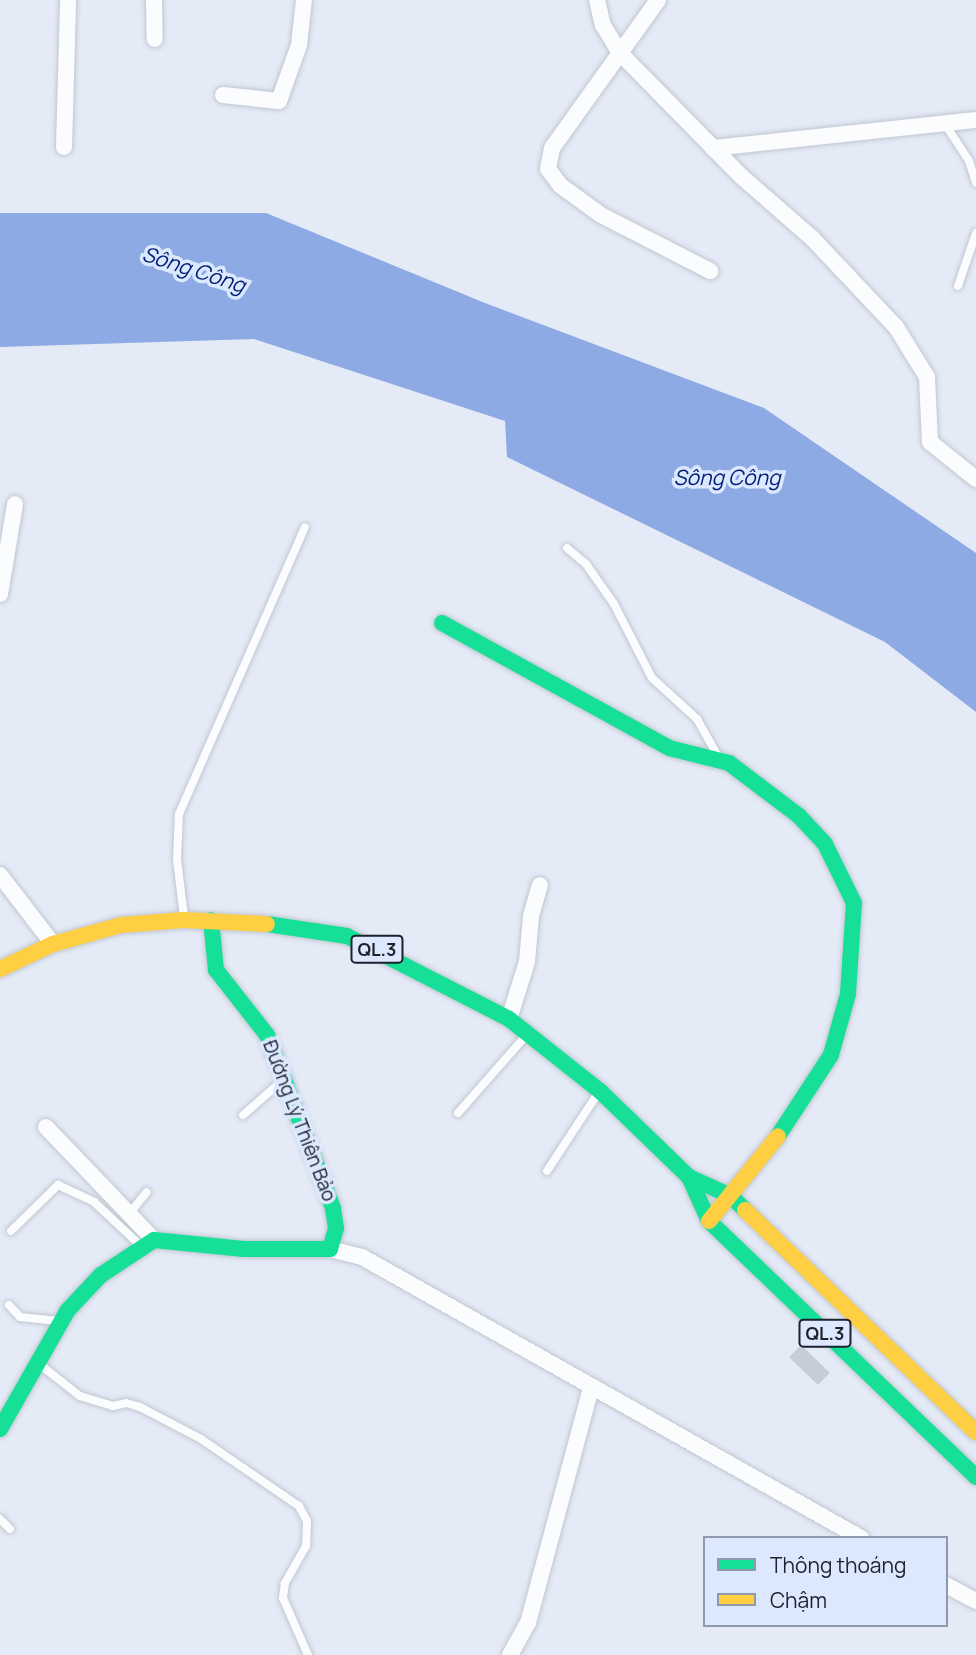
<!DOCTYPE html>
<html>
<head>
<meta charset="utf-8">
<style>
  body { margin:0 }
  #map { position:relative; width:976px; height:1655px; overflow:hidden; background:#e4eaf6; font-family:Manrope,sans-serif }
  div>[style] { position:absolute }
  .water>* { inset:0; background:#8daae4 }
  .building>* { inset:0; background:#c7cdd7; transform-origin:0 0 }
  .roads { filter:drop-shadow(0 0 2px #c1c7d1) drop-shadow(0 0 2px #c1c7d1) }
  .lane>* { height:8px; margin:-4px; padding:0 4px; transform-origin:4px; border-radius:4px; background:#fbfcfe }
  .street>* { height:16px; margin:-8px; padding:0 8px; transform-origin:8px; border-radius:8px; background:#fbfcfe }
  .fast>* { height:16px; margin:-8px; padding:0 8px; transform-origin:8px; border-radius:8px; background:#16e098 }
  .slow>* { height:16px; margin:-8px; padding:0 8px; transform-origin:8px; border-radius:8px; background:#ffcf43 }
  span { translate:-50% -50%; white-space:nowrap; text-align:center; line-height:1.15; -webkit-text-stroke:7px #dce8fe; paint-order:stroke }
  .shield-label span { padding:2px 5px; background:#dce8fe; border:2px solid; border-radius:5px; -webkit-text-stroke-width:0 }
  .shield-label { font-size:18px; color:#1d222c; font-weight:700 }
  .street-label { font-size:19px; color:#1d222c }
  .water-label { font-size:21px; color:#001e78; font-style:italic }
  .legend { position:absolute; left:703px; top:1536px; width:245px; height:91px; box-sizing:border-box; background:#dce8fe; border:2px solid #9099aa; margin:0; padding:9px 12px; list-style:none; font-size:21px; color:#1d222c }
  .legend li { display:flex; align-items:center; gap:14px; height:35px }
  .legend b { width:35px; border:2px solid #9099aa }
</style>
</head>
<body>
<div id="map">
  <div class="water">
    <div style="clip-path:polygon(0 213px,266px 213px,485px 303px,764px 408px,976px 553px,976px 712px,885px 642px,507px 457px,505px 421px,254px 339px,0 347px)"></div>
  </div>
  <div class="building">
    <div style="left:801px;top:1345px;width:40px;height:17px;rotate:44deg"></div>
  </div>
  <div class="roads">
    <div class="lane">
      <div style="left:945px;top:124px;width:44px;rotate:57deg"></div>
      <div style="left:969px;top:161px;width:23px;rotate:72deg"></div>
      <div style="left:958px;top:286px;width:56px;rotate:-71.2deg"></div>
      <div style="left:567px;top:548px;width:25px;rotate:40deg"></div>
      <div style="left:586px;top:564px;width:49px;rotate:55deg"></div>
      <div style="left:614px;top:604px;width:83px;rotate:62.8deg"></div>
      <div style="left:652px;top:678px;width:61px;rotate:42.3deg"></div>
      <div style="left:697px;top:719px;width:45px;rotate:60.6deg"></div>
      <div style="left:184px;top:917px;width:58px;rotate:-96.9deg"></div>
      <div style="left:177px;top:859px;width:45px;rotate:-87.5deg"></div>
      <div style="left:179px;top:814px;width:313px;rotate:-66.3deg"></div>
      <div style="left:458px;top:1113px;width:100px;rotate:-48.7deg"></div>
      <div style="left:243px;top:1115px;width:53px;rotate:-41.2deg"></div>
      <div style="left:547px;top:1171px;width:90px;rotate:-56.8deg"></div>
      <div style="left:129px;top:1214px;width:28px;rotate:-51deg"></div>
      <div style="left:11px;top:1231px;width:66px;rotate:-44.4deg"></div>
      <div style="left:58px;top:1185px;width:40px;rotate:25deg"></div>
      <div style="left:94px;top:1202px;width:64px;rotate:43.1deg"></div>
      <div style="left:9px;top:1305px;width:16px;rotate:47deg"></div>
      <div style="left:20px;top:1317px;width:39px;rotate:6deg"></div>
      <div style="left:38px;top:1363px;width:53px;rotate:38.2deg"></div>
      <div style="left:80px;top:1396px;width:34px;rotate:17deg"></div>
      <div style="left:113px;top:1406px;width:13px;rotate:-13deg"></div>
      <div style="left:126px;top:1403px;width:15px;rotate:16deg"></div>
      <div style="left:140px;top:1407px;width:69px;rotate:27.7deg"></div>
      <div style="left:201px;top:1439px;width:119px;rotate:34.4deg"></div>
      <div style="left:299px;top:1506px;width:17px;rotate:62deg"></div>
      <div style="left:307px;top:1521px;width:25px;rotate:92deg"></div>
      <div style="left:306px;top:1546px;width:43px;rotate:119.6deg"></div>
      <div style="left:285px;top:1583px;width:15px;rotate:98deg"></div>
      <div style="left:283px;top:1598px;width:62px;rotate:66.3deg"></div>
      <div style="left:0;top:1519px;width:14px;rotate:45deg"></div>
    </div>
    <div class="street">
      <div style="left:154px;top:0;width:39px;rotate:89deg"></div>
      <div style="left:597px;top:0;width:26px;rotate:77deg"></div>
      <div style="left:603px;top:25px;width:33px;rotate:59deg"></div>
      <div style="left:620px;top:53px;width:174px;rotate:45.5deg"></div>
      <div style="left:742px;top:177px;width:93px;rotate:41.1deg"></div>
      <div style="left:812px;top:238px;width:122px;rotate:46.7deg"></div>
      <div style="left:896px;top:327px;width:59px;rotate:58.2deg"></div>
      <div style="left:927px;top:377px;width:65px;rotate:87.4deg"></div>
      <div style="left:930px;top:442px;width:59px;rotate:38.8deg"></div>
      <div style="left:658px;top:0;width:182px;rotate:125.6deg"></div>
      <div style="left:552px;top:148px;width:21px;rotate:101deg"></div>
      <div style="left:548px;top:169px;width:21px;rotate:53deg"></div>
      <div style="left:561px;top:186px;width:49px;rotate:35.9deg"></div>
      <div style="left:601px;top:215px;width:123px;rotate:27.2deg"></div>
      <div style="left:223px;top:95px;width:56px;rotate:6.1deg"></div>
      <div style="left:279px;top:101px;width:59px;rotate:-70.3deg"></div>
      <div style="left:299px;top:45px;width:45px;rotate:-83.7deg"></div>
      <div style="left:64px;top:147px;width:147px;rotate:-88.4deg"></div>
      <div style="left:713px;top:148px;width:264px;rotate:-6.1deg"></div>
      <div style="left:0;top:594px;width:91px;rotate:-80.5deg"></div>
      <div style="left:0;top:875px;width:87px;rotate:52.5deg"></div>
      <div style="left:509px;top:1019px;width:60px;rotate:-72.5deg"></div>
      <div style="left:527px;top:962px;width:46px;rotate:-85deg"></div>
      <div style="left:531px;top:916px;width:32px;rotate:-74deg"></div>
      <div style="left:46px;top:1127px;width:156px;rotate:46.3deg"></div>
      <div style="left:330px;top:1249px;width:33px;rotate:14deg"></div>
      <div style="left:362px;top:1257px;width:573px;rotate:29.39deg"></div>
      <div style="left:946px;top:1585px;width:34px;rotate:28deg"></div>
      <div style="left:510px;top:1655px;width:37px;rotate:-61deg"></div>
      <div style="left:528px;top:1623px;width:243px;rotate:-75deg"></div>
    </div>
    <div class="fast">
      <div style="left:442px;top:623px;width:259px;rotate:28.8deg"></div>
      <div style="left:669px;top:748px;width:62px;rotate:14deg"></div>
      <div style="left:729px;top:763px;width:88px;rotate:37.1deg"></div>
      <div style="left:799px;top:816px;width:38px;rotate:47deg"></div>
      <div style="left:825px;top:844px;width:66px;rotate:63.8deg"></div>
      <div style="left:854px;top:903px;width:91px;rotate:93.8deg"></div>
      <div style="left:848px;top:994px;width:63px;rotate:105.6deg"></div>
      <div style="left:831px;top:1055px;width:97px;rotate:123.2deg"></div>
      <div style="left:267px;top:924px;width:81px;rotate:8.5deg"></div>
      <div style="left:347px;top:936px;width:182px;rotate:27.1deg"></div>
      <div style="left:509px;top:1019px;width:116px;rotate:38.4deg"></div>
      <div style="left:600px;top:1091px;width:124px;rotate:44deg"></div>
      <div style="left:689px;top:1177px;width:46px;rotate:24.3deg"></div>
      <div style="left:731px;top:1196px;width:20px;rotate:45deg"></div>
      <div style="left:689px;top:1177px;width:48px;rotate:65.6deg"></div>
      <div style="left:709px;top:1221px;width:370px;rotate:43.8deg"></div>
      <div style="left:0;top:1429px;width:137px;rotate:-60.3deg"></div>
      <div style="left:68px;top:1310px;width:48px;rotate:-46.7deg"></div>
      <div style="left:101px;top:1275px;width:64px;rotate:-33.4deg"></div>
      <div style="left:154px;top:1240px;width:90px;rotate:5.7deg"></div>
      <div style="left:244px;top:1249px;width:86px"></div>
      <div style="left:330px;top:1249px;width:22px;rotate:-74deg"></div>
      <div style="left:336px;top:1228px;width:20px;rotate:-99deg"></div>
      <div style="left:333px;top:1208px;width:185px;rotate:-110.9deg"></div>
      <div style="left:267px;top:1035px;width:83px;rotate:-128.1deg"></div>
      <div style="left:216px;top:970px;width:50px;rotate:-95.7deg"></div>
    </div>
    <div class="slow">
      <div style="left:0;top:969px;width:59px;rotate:-25.3deg"></div>
      <div style="left:53px;top:944px;width:71px;rotate:-15.6deg"></div>
      <div style="left:121px;top:925px;width:63px;rotate:-4.5deg"></div>
      <div style="left:184px;top:920px;width:83px;rotate:2.8deg"></div>
      <div style="left:745px;top:1210px;width:320px;rotate:43.9deg"></div>
      <div style="left:709px;top:1221px;width:109px;rotate:-50.9deg"></div>
    </div>
  </div>
  <div class="shield-label">
    <span style="left:377px;top:949px">QL.3</span>
    <span style="left:825px;top:1333px">QL.3</span>
  </div>
  <div class="street-label">
    <span style="left:299px;top:1121px;rotate:69deg">Đường Lý Thiên Bảo</span>
  </div>
  <div class="water-label">
    <span style="left:194px;top:269px;rotate:18deg">Sông Công</span>
    <span style="left:727px;top:477px">Sông Công</span>
  </div>
  <ul class="legend">
  <li><b style="height:9px;background:#16e098"></b>Thông thoáng</li>
  <li><b style="height:9px;background:#ffcf43"></b>Chậm</li>
  </ul>
</div>
</body>
</html>
